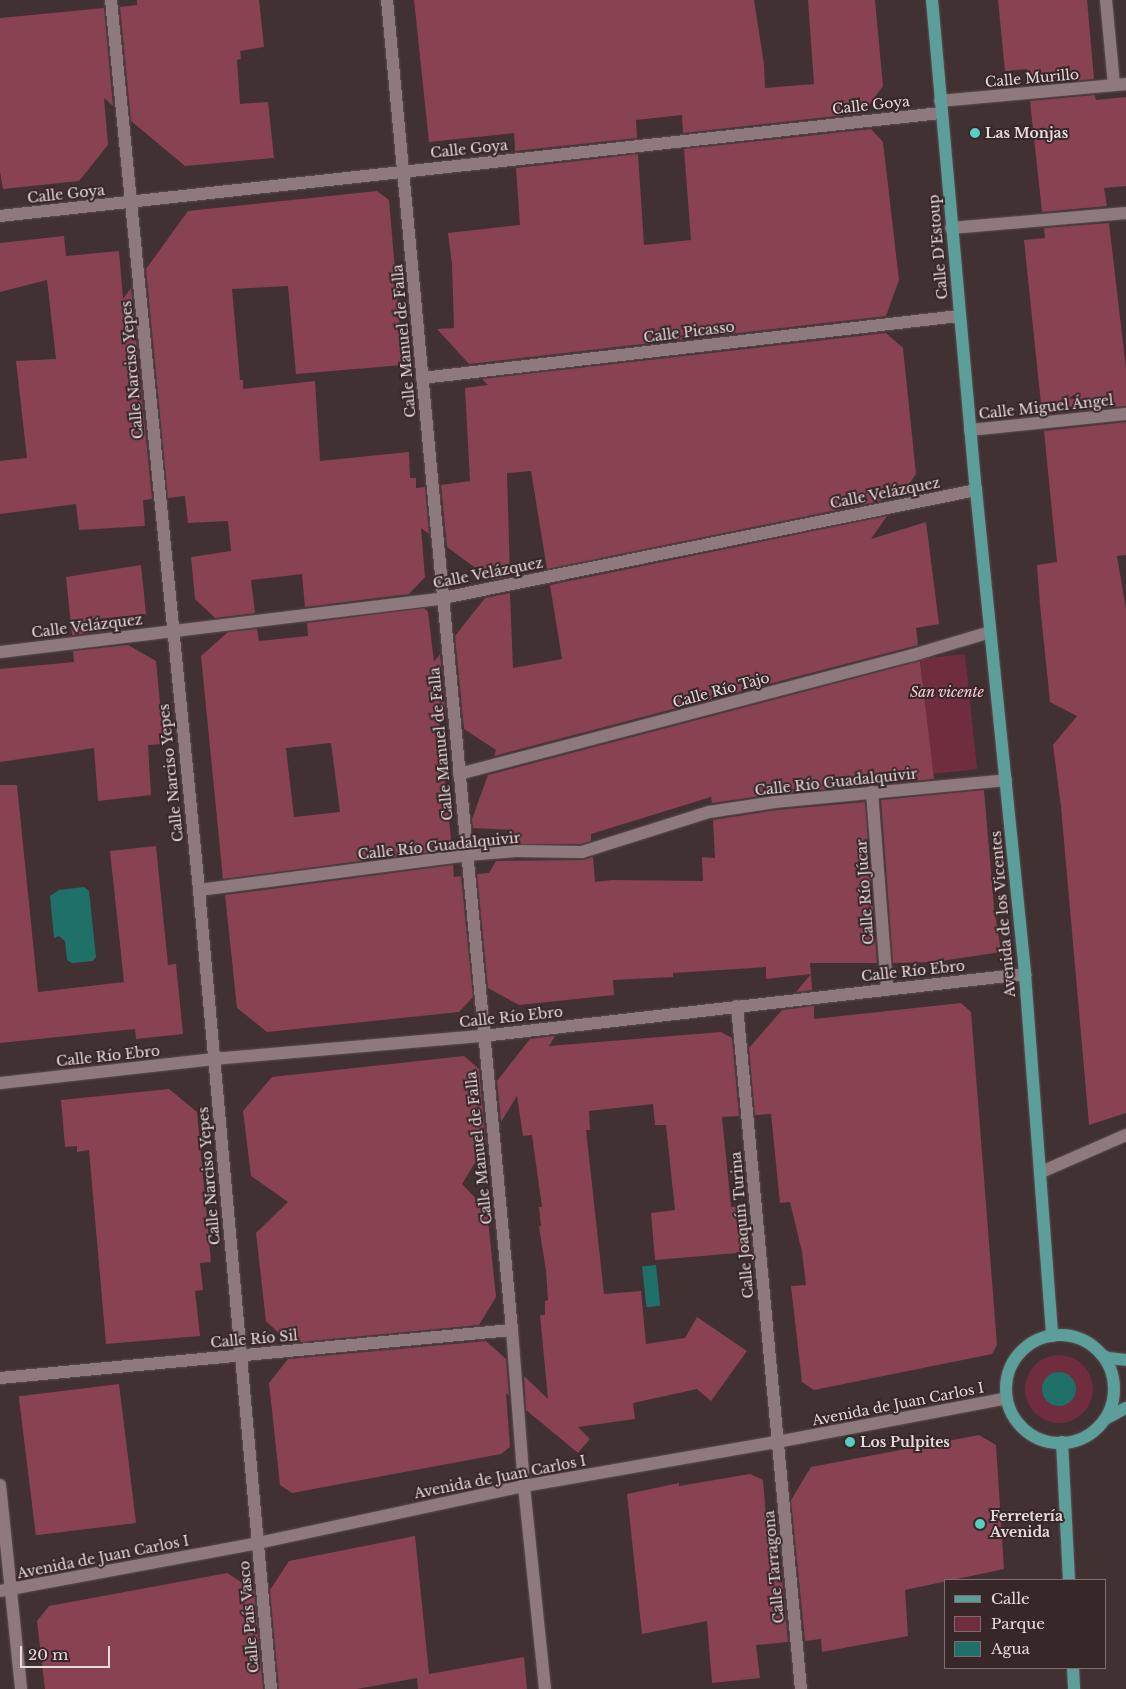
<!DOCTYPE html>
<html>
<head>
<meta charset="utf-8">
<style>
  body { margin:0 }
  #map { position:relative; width:1126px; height:1689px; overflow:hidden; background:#413133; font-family:"Libre Baskerville",serif }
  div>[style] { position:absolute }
  .green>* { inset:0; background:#6f2d3e; transform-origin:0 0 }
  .round { border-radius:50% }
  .water>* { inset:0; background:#1f7069; transform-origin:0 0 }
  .building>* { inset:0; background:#884252; transform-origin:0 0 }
  .roads { filter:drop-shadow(0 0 1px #5c4f51) drop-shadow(0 0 1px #5c4f51) }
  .minor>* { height:12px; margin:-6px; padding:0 6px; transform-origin:6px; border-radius:6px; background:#8e7a7d }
  .major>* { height:12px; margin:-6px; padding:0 6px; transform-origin:6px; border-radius:6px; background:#5c9e99 }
  .major>.ring { margin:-6px; padding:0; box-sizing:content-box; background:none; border:12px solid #5c9e99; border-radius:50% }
  .dots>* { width:14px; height:14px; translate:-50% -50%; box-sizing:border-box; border:2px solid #372729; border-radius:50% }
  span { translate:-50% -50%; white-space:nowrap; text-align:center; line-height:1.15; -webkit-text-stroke:4px #372729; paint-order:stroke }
  .street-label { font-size:14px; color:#e6dbdd }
  .poi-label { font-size:14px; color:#e6dbdd; font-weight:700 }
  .left { translate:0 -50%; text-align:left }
  .park-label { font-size:14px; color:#fcd0d7; font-style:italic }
  .legend { position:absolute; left:944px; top:1579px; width:162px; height:90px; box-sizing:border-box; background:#372729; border:1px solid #7d6f71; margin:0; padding:6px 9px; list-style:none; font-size:15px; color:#e6dbdd }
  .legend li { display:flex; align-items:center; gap:10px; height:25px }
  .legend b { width:25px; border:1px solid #7d6f71 }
  .scale { position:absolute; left:20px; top:1646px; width:90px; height:22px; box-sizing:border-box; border:2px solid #e6dbdd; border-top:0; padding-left:6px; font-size:15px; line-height:18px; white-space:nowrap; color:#e6dbdd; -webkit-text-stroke:4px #372729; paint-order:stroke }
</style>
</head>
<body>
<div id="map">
  <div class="green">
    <div style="left:965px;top:654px;width:116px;height:45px;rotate:84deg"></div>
    <div class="round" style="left:1025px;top:1355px;width:68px;height:68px"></div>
  </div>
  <div class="water">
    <div style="clip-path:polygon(84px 887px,89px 891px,96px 957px,93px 961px,72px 963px,67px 960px,65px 941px,59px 936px,54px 938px,50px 896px,59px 890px)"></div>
    <div style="left:656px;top:1265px;width:41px;height:14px;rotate:84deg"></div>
    <div class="round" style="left:1042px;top:1372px;width:34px;height:34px"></div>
  </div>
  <div class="building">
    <div style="clip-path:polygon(137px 0,259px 0,264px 47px,240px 51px,241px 59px,237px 60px,240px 104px,268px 102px,274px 158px,185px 166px,131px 121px,120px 7px,137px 5px)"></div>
    <div style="clip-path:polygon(414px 0,754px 0,764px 64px,765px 88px,814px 84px,808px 0,875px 0,883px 86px,863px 113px,683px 133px,682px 115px,636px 120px,637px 138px,515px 151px,514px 133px,429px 142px)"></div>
    <div style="clip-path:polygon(998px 0,1087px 0,1094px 79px,1029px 85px,1027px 69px,1005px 71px)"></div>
    <div style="clip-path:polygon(104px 8px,113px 106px,104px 98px,108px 145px,79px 181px,3px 189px,0 172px,0 18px)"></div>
    <div style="clip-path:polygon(1095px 95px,1096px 100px,1126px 97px,1126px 186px,1104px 188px,1107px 206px,1042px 212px,1030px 101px)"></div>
    <div style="clip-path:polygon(871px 129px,883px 142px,899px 280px,886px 316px,469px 364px,437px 329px,454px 328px,452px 264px,448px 233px,520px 225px,516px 168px,638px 154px,644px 245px,691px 240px,684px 149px)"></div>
    <div style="clip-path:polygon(377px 191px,389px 200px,403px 365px,296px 374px,288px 286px,232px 289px,240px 380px,243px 380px,243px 389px,315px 381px,320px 461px,409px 452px,410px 478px,416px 478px,416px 488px,425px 487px,429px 534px,421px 528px,425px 577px,409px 594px,305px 607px,302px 574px,251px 580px,255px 613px,215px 618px,195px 599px,191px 557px,231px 551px,228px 521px,188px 523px,185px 496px,168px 498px,146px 269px,188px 211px)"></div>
    <div style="clip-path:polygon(1109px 223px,1126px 369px,1126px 406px,1042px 414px,1024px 240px,1045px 238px,1044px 228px)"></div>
    <div style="clip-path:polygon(64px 236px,66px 256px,119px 251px,123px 299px,131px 288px,152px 499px,143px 500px,145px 526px,79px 530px,76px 504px,0 514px,0 461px,27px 458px,16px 361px,56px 359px,47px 280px,0 292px,0 243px)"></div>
    <div style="clip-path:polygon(886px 333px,903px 348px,916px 474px,900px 497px,547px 569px,531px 471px,507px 473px,510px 576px,492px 580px,447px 547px,441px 485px,470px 481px,465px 388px,488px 385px,482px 379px)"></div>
    <div style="clip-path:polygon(1126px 422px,1126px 555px,1117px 556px,1126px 609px,1126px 1113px,1089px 1125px,1061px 807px,1053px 745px,1077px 716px,1050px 702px,1040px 605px,1037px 565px,1057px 562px,1044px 431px)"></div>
    <div style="clip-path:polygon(887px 516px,871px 539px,926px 522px,939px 624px,916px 628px,918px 645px,494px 756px,496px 750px,464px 729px,455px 636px,485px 598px,510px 593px,513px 668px,562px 659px,550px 585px)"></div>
    <div style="clip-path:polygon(141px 565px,146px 614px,87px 620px,105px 631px,72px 635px,66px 577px)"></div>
    <div style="clip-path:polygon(evenodd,424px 608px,428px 612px,434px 662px,440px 654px,446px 717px,438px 712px,452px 849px,223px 879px,201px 656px,228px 632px,257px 629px,259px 641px,308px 636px,307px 623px,424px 608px,331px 743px,340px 812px,294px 817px,286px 748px,331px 743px)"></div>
    <div style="clip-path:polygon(128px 645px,156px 661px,164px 744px,148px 745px,151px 795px,98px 801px,94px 748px,0 762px,0 669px,74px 662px,73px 651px)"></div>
    <div style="clip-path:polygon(920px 661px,934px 779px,774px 794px,712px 803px,711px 797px,591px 834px,591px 841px,581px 844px,506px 844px,514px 830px,473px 828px,472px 819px,488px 775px)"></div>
    <div style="clip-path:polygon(0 785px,17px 785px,38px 992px,124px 982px,110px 851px,156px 846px,168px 965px,176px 964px,183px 1034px,136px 1039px,135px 1029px,0 1043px)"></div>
    <div style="clip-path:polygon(984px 790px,994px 908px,1001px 952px,934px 962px,893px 963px,881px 800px)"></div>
    <div style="clip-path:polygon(865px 802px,877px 963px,810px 963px,811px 974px,766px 979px,766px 967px,673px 973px,673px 977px,613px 980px,614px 995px,519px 1005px,488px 988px,477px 874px,489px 873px,496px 861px,582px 860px,593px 857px,595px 882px,612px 880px,703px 881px,702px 857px,715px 858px,713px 820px,776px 810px)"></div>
    <div style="clip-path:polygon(453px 865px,454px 877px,461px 876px,473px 997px,459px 1012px,267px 1032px,237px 1008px,225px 895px)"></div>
    <div style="clip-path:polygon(811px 974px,812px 990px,796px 992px)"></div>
    <div style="clip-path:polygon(961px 1003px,971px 1012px,997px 1345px,992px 1354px,814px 1390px,802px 1382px,791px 1286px,806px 1285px,802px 1252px,790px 1202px,780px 1203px,771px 1114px,755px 1115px,749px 1048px,782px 1010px,814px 1006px,814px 1019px)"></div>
    <div style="clip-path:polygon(721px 1032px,732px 1038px,739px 1116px,722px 1117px,731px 1207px,745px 1206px,749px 1252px,655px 1260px,651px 1213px,675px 1210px,666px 1125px,655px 1125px,653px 1104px,589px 1111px,590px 1130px,586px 1130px,604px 1294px,641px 1291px,646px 1344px,685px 1338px,697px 1317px,747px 1351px,711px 1401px,697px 1389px,633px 1403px,635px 1419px,578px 1427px,590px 1439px,578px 1453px,526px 1410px,524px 1376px,548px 1399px,540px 1315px,545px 1315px,545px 1301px,548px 1300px,546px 1271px,539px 1226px,541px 1226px,539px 1207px,542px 1207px,532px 1135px,523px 1136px,517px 1096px,501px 1122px,497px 1081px,530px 1039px,555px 1036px,549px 1046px)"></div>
    <div style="clip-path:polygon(464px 1056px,479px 1069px,486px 1145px,462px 1184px,487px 1210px,496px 1297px,479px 1325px,289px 1343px,266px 1321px,256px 1233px,288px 1202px,251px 1176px,243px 1111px,272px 1077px)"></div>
    <div style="clip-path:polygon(169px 1089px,197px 1112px,211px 1262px,200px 1263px,203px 1290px,195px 1291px,200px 1336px,106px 1344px,89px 1150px,77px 1152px,77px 1146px,65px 1147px,61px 1100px)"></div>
    <div style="clip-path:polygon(486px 1341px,506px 1359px,509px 1396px,506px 1393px,510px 1447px,501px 1454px,292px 1493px,280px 1485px,269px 1383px,288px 1359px)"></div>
    <div style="left:119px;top:1384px;width:140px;height:101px;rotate:83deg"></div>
    <div style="clip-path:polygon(979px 1435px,996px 1445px,1004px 1569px,905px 1590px,908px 1636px,822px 1652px,821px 1639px,805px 1641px,791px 1500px,811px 1467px)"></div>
    <div style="clip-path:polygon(750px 1474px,763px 1480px,768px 1540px,777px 1524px,788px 1642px,756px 1645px,760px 1678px,712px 1683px,707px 1621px,642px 1634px,627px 1494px,679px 1483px,679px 1486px)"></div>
    <div style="clip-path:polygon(415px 1536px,429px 1674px,524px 1657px,527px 1689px,418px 1689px,417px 1678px,357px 1689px,279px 1689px,270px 1590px,289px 1561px)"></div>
    <div style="clip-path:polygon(227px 1573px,254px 1590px,263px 1689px,45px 1689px,37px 1621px,49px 1606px)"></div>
  </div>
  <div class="roads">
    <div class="minor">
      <div style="left:111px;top:0;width:894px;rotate:84.35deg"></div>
      <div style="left:199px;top:890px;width:802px;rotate:84.85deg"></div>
      <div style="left:387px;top:0;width:1336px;rotate:84.63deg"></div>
      <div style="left:512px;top:1330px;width:156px;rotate:85.6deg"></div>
      <div style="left:524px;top:1486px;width:204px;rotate:84.1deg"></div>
      <div style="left:1106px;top:0;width:85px;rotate:84.6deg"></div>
      <div style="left:940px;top:101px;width:187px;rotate:-5.2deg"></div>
      <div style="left:0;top:216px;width:947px;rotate:-6.25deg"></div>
      <div style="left:951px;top:228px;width:176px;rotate:-4.9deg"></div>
      <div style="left:422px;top:378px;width:541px;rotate:-6.59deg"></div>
      <div style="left:970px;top:430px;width:157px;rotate:-5.9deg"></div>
      <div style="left:0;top:652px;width:446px;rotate:-6.9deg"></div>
      <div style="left:443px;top:598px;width:544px;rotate:-11.45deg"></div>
      <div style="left:459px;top:774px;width:469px;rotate:-14.7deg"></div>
      <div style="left:913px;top:655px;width:80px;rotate:-16.6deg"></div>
      <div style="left:872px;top:792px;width:198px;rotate:85.6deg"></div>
      <div style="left:199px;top:890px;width:270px;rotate:-7.4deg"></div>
      <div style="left:467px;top:855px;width:49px;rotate:-4.7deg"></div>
      <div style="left:516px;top:851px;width:66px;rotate:0.9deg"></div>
      <div style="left:582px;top:852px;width:133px;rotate:-17.5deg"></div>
      <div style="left:709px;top:812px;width:67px;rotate:-8.6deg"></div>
      <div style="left:775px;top:802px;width:232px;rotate:-5.4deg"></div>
      <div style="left:737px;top:1006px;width:686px;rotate:84.65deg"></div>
      <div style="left:0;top:1083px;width:214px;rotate:-6.4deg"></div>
      <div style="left:213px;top:1059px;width:271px;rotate:-4.9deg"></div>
      <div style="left:483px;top:1036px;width:546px;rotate:-6.53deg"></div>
      <div style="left:1041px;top:1172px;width:93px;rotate:-23.5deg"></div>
      <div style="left:0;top:1378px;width:514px;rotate:-5.36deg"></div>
      <div style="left:0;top:1485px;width:205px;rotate:84.1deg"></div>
      <div style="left:0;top:1591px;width:262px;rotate:-10.5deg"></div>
      <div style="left:258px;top:1543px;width:272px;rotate:-12.1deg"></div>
      <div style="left:524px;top:1486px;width:257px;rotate:-9.9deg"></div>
      <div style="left:777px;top:1442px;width:234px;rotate:-10.8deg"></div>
    </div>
    <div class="major">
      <div style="left:932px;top:0;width:492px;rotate:84.9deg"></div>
      <div style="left:976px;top:490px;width:486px;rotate:84.2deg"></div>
      <div style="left:1025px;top:974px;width:363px;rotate:85.7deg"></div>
      <div class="ring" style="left:1006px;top:1335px;width:96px;height:96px"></div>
      <div style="left:1102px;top:1355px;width:7px;rotate:27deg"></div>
      <div style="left:1108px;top:1358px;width:18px;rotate:6deg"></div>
      <div style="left:1105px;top:1419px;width:24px;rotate:-28deg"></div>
      <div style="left:1062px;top:1442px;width:138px;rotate:87.1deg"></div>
      <div style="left:1073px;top:1668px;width:21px;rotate:87deg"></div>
    </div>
  </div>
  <div class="dots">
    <div style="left:975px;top:133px;background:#57cec2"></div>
    <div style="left:850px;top:1442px;background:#57cec2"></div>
    <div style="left:980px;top:1524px;background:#57cec2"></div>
  </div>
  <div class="street-label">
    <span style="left:1032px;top:78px;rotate:-5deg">Calle Murillo</span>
    <span style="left:871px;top:105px;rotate:-6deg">Calle Goya</span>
    <span style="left:469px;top:149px;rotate:-6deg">Calle Goya</span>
    <span style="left:66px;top:194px;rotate:-6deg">Calle Goya</span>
    <span style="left:938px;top:247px;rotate:-95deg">Calle D'Estoup</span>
    <span style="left:689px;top:332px;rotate:-7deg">Calle Picasso</span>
    <span style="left:404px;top:341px;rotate:-95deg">Calle Manuel de Falla</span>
    <span style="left:132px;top:370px;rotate:-95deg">Calle Narciso Yepes</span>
    <span style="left:1046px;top:407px;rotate:-6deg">Calle Miguel Ángel</span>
    <span style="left:885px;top:493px;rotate:-11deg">Calle Velázquez</span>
    <span style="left:488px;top:573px;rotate:-11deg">Calle Velázquez</span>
    <span style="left:87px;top:626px;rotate:-7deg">Calle Velázquez</span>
    <span style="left:721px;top:690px;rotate:-15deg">Calle Río Tajo</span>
    <span style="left:441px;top:744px;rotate:-95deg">Calle Manuel de Falla</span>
    <span style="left:171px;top:773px;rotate:-96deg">Calle Narciso Yepes</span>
    <span style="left:836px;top:782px;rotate:-6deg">Calle Río Guadalquivir</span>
    <span style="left:439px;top:846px;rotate:-6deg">Calle Río Guadalquivir</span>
    <span style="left:865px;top:892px;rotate:-94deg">Calle Río Júcar</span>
    <span style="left:1003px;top:914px;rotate:-95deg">Avenida de los Vicentes</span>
    <span style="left:913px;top:971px;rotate:-6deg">Calle Río Ebro</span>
    <span style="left:511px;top:1017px;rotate:-6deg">Calle Río Ebro</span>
    <span style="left:108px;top:1056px;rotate:-6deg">Calle Río Ebro</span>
    <span style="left:479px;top:1148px;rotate:-96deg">Calle Manuel de Falla</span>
    <span style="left:209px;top:1176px;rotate:-95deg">Calle Narciso Yepes</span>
    <span style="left:742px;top:1225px;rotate:-95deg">Calle Joaquín Turina</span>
    <span style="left:254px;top:1339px;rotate:-5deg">Calle Río Sil</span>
    <span style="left:898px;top:1404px;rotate:-11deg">Avenida de Juan Carlos I</span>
    <span style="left:500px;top:1477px;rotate:-11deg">Avenida de Juan Carlos I</span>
    <span style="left:103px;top:1557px;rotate:-11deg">Avenida de Juan Carlos I</span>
    <span style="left:774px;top:1567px;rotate:-95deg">Calle Tarragona</span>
    <span style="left:249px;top:1617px;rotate:-95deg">Calle País Vasco</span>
  </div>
  <div class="poi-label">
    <span class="left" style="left:985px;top:133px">Las Monjas</span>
    <span class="left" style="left:860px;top:1442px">Los Pulpites</span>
    <span class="left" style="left:990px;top:1524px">Ferretería<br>Avenida</span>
  </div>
  <div class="park-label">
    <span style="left:947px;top:692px">San vicente</span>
  </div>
  <ul class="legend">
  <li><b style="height:6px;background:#5c9e99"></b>Calle</li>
  <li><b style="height:14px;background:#6f2d3e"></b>Parque</li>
  <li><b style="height:14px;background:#1f7069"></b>Agua</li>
  </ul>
  <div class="scale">20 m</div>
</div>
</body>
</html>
